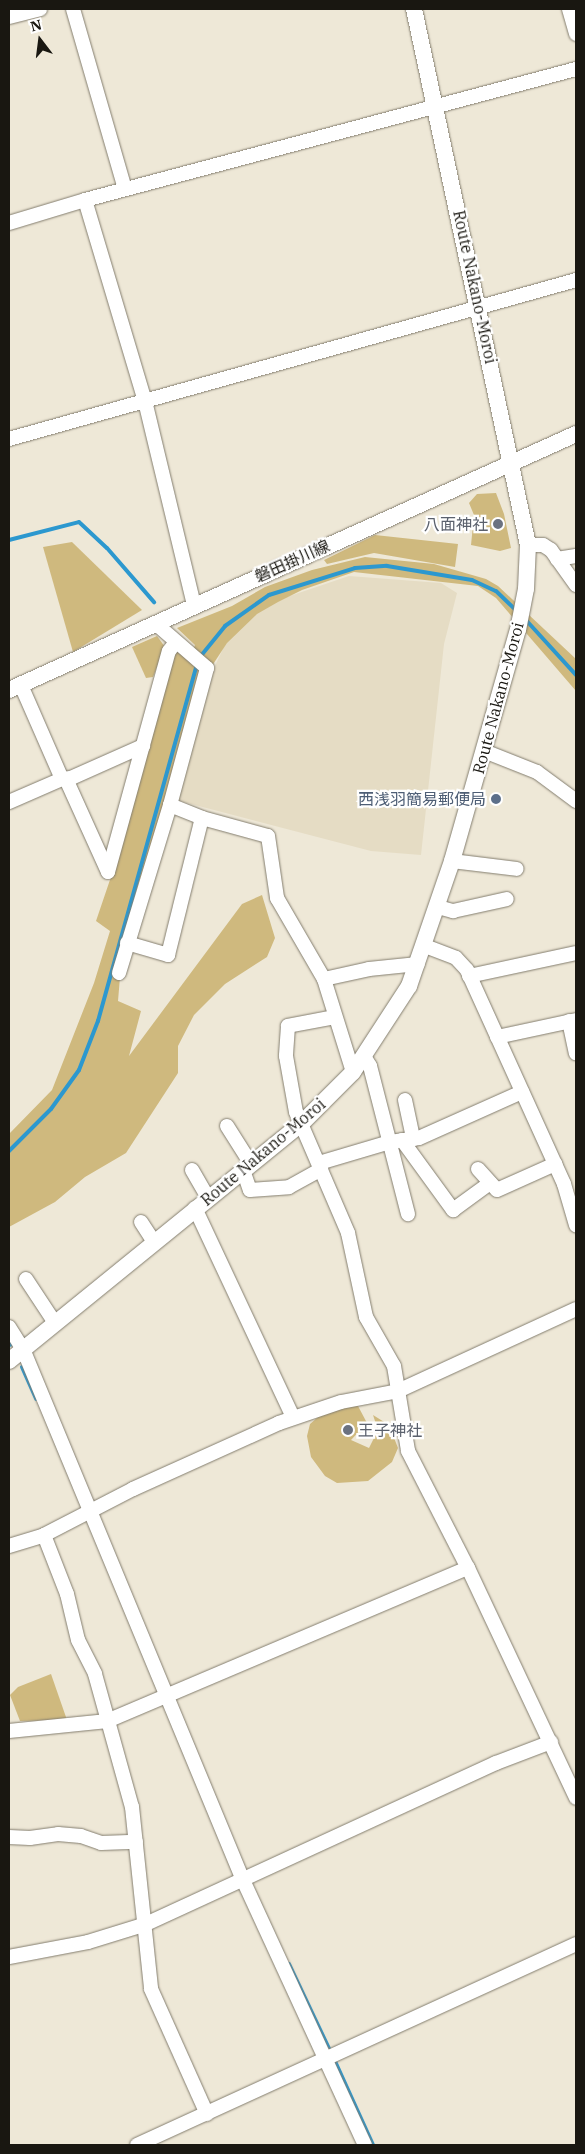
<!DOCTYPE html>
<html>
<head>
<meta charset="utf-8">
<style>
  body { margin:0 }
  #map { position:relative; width:585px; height:2154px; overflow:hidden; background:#eee8d7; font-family:"IBM Plex Serif","Noto Sans JP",serif }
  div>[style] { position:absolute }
  .built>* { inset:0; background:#e5dcc4 }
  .green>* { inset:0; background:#cfb97e }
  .stream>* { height:4px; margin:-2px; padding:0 2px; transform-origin:2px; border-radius:2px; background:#2c98cf }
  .roads { filter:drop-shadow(0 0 1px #837d6e) drop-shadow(0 0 1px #837d6e) }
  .minor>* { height:14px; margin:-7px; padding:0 7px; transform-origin:7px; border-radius:7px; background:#fff }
  .major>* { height:16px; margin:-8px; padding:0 8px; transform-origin:8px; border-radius:8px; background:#fff }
  .dots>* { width:14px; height:14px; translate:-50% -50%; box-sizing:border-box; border:2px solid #fff; border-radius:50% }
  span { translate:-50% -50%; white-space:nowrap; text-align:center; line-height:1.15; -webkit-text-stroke:4.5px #fff; paint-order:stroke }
  .street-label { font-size:16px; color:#191711 }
  .worship-label { font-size:16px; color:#5b616d }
  .right { translate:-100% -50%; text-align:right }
  .left { translate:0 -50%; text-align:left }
  .service-label { font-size:16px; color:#4e5e75 }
  .frame { position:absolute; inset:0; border:10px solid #191711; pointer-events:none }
  .north { position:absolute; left:15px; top:15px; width:50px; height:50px; -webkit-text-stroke:4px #fff; paint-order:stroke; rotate:345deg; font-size:14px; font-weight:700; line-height:20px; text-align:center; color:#191711 }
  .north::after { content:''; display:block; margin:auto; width:18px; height:22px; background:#191711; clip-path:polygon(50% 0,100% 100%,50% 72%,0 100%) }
</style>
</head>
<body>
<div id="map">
  <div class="built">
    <div style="clip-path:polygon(349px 576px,441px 583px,457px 593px,444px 644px,421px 855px,371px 851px,176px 800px,215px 666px,227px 640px,252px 614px,272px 602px)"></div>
  </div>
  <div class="green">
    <div style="clip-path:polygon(496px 493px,504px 514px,511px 548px,500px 551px,471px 545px,474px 515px,469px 503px,477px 494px)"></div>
    <div style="clip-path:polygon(375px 535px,458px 544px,455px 567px,374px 553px,327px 564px,324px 560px)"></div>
    <div style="clip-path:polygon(72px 542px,142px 610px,73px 652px,43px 547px)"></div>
    <div style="clip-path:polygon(365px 557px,434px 564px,486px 579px,498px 586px,576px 659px,576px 691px,496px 598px,478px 586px,354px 572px,302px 590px,278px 602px,257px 614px,227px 643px,206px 675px,121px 965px,118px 1001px,141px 1011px,129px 1056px,242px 904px,262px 895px,275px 938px,267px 957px,225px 984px,194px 1015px,178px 1046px,178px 1073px,126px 1153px,85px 1177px,55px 1202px,9px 1227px,9px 1134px,52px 1090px,94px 983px,110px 931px,96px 921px,114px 868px,172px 646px,190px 658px,195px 645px,177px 628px,232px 606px,265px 587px,312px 570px)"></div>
    <div style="clip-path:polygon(157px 636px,165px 647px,153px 677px,146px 678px,132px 647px)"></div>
    <div style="clip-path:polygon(332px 1405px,358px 1406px,367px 1423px,351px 1440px,369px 1448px,378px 1430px,373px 1415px,389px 1425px,398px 1448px,392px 1462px,368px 1481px,337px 1483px,325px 1476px,311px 1457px,307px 1436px,310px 1424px)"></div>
    <div style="clip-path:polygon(51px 1674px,67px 1720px,20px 1721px,10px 1695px,18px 1687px)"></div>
  </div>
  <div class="stream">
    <div style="left:9px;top:540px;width:72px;rotate:-14.4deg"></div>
    <div style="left:79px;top:522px;width:38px;rotate:43deg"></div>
    <div style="left:107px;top:548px;width:72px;rotate:49deg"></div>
    <div style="left:525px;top:619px;width:76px;rotate:47.7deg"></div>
    <div style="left:200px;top:657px;width:40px;rotate:-51deg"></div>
    <div style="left:225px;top:626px;width:54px;rotate:-35.2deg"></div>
    <div style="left:269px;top:595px;width:90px;rotate:-17.4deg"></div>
    <div style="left:355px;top:568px;width:32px;rotate:-4deg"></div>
    <div style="left:387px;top:566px;width:86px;rotate:9.4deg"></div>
    <div style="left:472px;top:580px;width:26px;rotate:25deg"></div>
    <div style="left:496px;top:591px;width:29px;rotate:44deg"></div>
    <div style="left:9px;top:1151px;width:59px;rotate:-45deg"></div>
    <div style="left:51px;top:1109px;width:48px;rotate:-54.3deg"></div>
    <div style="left:79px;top:1070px;width:53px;rotate:-68.8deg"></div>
    <div style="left:98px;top:1021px;width:370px;rotate:-74.5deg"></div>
    <div style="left:9px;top:1341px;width:4px;rotate:63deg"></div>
    <div style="left:22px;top:1367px;width:35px;rotate:66deg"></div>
    <div style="left:289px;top:1964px;width:98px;rotate:64.7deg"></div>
    <div style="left:334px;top:2059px;width:94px;rotate:65.6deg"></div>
  </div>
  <div class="roads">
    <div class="minor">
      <div style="left:73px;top:9px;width:187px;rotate:73.9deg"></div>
      <div style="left:569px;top:9px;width:26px;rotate:74deg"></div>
      <div style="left:9px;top:17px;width:32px;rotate:-14deg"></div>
      <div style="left:85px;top:200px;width:210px;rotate:73.4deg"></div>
      <div style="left:145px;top:401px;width:210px;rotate:76.5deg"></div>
      <div style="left:9px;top:223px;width:79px;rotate:-16.8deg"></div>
      <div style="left:85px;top:200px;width:508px;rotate:-14.94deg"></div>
      <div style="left:9px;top:439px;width:589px;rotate:-15.66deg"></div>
      <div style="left:528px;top:545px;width:15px"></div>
      <div style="left:543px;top:545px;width:9px;rotate:32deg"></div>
      <div style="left:551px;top:550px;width:43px;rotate:54.5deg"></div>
      <div style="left:557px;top:559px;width:19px;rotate:-9deg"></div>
      <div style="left:155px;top:623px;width:69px;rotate:40.9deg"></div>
      <div style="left:207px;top:668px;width:142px;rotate:105.1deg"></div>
      <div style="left:170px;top:805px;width:35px;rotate:22deg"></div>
      <div style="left:202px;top:818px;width:68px;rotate:15.3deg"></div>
      <div style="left:268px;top:836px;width:63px;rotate:81.7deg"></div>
      <div style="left:277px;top:898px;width:94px;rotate:59.9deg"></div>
      <div style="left:324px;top:979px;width:97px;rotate:72.7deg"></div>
      <div style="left:484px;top:751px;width:57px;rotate:21.6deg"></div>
      <div style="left:537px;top:772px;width:49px;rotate:36.6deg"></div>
      <div style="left:62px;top:779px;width:9px;rotate:-6deg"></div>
      <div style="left:71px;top:778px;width:79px;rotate:-24deg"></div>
      <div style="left:66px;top:779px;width:102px;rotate:65.7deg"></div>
      <div style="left:9px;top:802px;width:58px;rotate:-23.5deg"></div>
      <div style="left:62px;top:779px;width:103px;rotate:-113.6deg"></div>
      <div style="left:452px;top:861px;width:65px;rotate:7deg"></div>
      <div style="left:108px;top:872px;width:229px;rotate:-74.6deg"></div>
      <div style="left:169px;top:651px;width:11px;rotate:-52deg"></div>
      <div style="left:438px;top:907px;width:16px;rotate:15deg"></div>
      <div style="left:453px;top:911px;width:55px;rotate:-12.5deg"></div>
      <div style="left:127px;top:943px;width:43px;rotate:16.3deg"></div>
      <div style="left:168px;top:955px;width:141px;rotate:-76.1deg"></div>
      <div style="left:425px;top:946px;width:33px;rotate:21deg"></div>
      <div style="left:456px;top:958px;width:16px;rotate:47deg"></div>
      <div style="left:467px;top:970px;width:235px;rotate:65.6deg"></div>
      <div style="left:564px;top:1184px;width:43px;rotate:73.7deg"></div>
      <div style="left:119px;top:973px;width:176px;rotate:-73.1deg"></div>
      <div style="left:469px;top:976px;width:109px;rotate:-12.1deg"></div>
      <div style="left:324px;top:979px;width:46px;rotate:-12.5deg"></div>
      <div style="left:369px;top:969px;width:49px;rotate:-5.8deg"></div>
      <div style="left:335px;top:1017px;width:48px;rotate:169.2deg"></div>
      <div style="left:288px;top:1026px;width:30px;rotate:94deg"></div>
      <div style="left:286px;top:1056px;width:57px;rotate:79.9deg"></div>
      <div style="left:296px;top:1112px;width:132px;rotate:66.7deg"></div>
      <div style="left:348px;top:1233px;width:86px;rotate:77.9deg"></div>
      <div style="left:366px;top:1317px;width:56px;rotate:60.3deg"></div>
      <div style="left:394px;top:1366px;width:86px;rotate:80.6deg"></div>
      <div style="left:408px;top:1451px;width:131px;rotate:62.9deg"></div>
      <div style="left:468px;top:1568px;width:254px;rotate:64.8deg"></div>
      <div style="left:569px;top:1021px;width:33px;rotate:78deg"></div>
      <div style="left:497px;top:1037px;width:81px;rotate:-12.1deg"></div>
      <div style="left:364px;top:1056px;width:12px;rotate:59deg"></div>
      <div style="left:370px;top:1066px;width:153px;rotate:75.6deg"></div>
      <div style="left:405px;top:1100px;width:40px;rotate:78deg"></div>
      <div style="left:227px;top:1126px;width:45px;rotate:57.7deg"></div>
      <div style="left:402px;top:1140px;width:87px;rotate:53.9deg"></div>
      <div style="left:453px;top:1210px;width:46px;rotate:-36.1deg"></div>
      <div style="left:319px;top:1163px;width:74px;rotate:-16.5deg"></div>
      <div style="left:390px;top:1142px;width:29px;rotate:-8deg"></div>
      <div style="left:419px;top:1138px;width:113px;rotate:-24.1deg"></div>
      <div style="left:478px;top:1169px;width:28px;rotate:48deg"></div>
      <div style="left:497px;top:1190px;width:64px;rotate:-24.1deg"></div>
      <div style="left:192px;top:1170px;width:32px;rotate:60deg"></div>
      <div style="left:243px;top:1170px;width:21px;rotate:71deg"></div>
      <div style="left:250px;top:1190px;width:39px;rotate:-4deg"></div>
      <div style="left:289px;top:1187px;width:37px;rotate:-29deg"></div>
      <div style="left:195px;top:1208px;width:231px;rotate:64.9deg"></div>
      <div style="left:141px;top:1222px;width:24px;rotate:57deg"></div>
      <div style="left:26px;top:1279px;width:53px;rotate:56.6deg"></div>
      <div style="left:9px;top:1327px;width:26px;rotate:58deg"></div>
      <div style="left:23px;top:1349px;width:575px;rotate:67.5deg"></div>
      <div style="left:243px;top:1880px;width:292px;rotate:65.3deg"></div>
      <div style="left:44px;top:1535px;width:63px;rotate:68.7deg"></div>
      <div style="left:67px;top:1594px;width:47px;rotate:76.6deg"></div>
      <div style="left:78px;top:1640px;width:38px;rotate:63deg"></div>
      <div style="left:95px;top:1674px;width:138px;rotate:74.5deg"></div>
      <div style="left:132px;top:1807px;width:183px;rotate:84deg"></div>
      <div style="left:151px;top:1989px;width:137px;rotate:65.9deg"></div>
      <div style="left:9px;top:1546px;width:37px;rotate:-17deg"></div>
      <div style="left:44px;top:1535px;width:100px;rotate:-27.3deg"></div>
      <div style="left:133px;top:1489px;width:160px;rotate:-24.3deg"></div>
      <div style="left:279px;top:1423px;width:65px;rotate:-18.7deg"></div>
      <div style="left:341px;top:1402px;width:58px;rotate:-10.9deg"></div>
      <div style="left:398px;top:1391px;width:196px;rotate:-24.7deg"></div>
      <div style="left:9px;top:1731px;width:99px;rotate:-5.8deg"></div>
      <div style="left:107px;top:1721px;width:392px;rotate:-23deg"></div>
      <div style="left:9px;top:1837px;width:21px;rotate:3deg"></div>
      <div style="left:30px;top:1838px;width:28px;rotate:-8deg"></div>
      <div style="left:58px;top:1834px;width:23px;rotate:5deg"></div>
      <div style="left:81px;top:1836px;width:21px;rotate:19deg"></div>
      <div style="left:101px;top:1843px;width:35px;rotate:-2deg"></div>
      <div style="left:9px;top:1957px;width:80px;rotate:-10.8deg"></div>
      <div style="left:88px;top:1942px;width:61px;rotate:-17.2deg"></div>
      <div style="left:146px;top:1924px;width:385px;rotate:-24.7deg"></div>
      <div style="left:496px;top:1763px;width:59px;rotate:-20.9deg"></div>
      <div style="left:137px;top:2145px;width:483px;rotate:-24.6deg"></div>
    </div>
    <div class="major">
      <div style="left:9px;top:690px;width:622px;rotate:-24.3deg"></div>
      <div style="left:9px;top:1361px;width:377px;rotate:-39.1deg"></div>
      <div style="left:302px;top:1123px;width:72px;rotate:-45deg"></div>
      <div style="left:353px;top:1072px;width:103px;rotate:-56.9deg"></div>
      <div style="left:409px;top:986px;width:132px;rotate:-71deg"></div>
      <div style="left:452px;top:861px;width:240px;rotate:-74.1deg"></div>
      <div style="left:518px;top:630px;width:42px;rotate:-79deg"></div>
      <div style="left:526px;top:589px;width:44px;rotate:-87.4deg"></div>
      <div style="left:528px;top:545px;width:548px;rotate:-102.01deg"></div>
    </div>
  </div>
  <div class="dots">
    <div style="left:498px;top:524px;background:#6b7280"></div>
    <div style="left:496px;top:799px;background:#5c6f8a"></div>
    <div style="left:348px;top:1430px;background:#6b7280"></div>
  </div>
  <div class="street-label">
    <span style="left:475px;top:287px;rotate:78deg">Route Nakano-Moroi</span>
    <span style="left:292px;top:561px;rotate:-24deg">磐田掛川線</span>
    <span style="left:498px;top:698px;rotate:-75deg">Route Nakano-Moroi</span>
    <span style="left:263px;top:1152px;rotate:-40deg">Route Nakano-Moroi</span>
  </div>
  <div class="worship-label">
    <span class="right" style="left:488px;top:524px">八面神社</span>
    <span class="left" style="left:358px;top:1430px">王子神社</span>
  </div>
  <div class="service-label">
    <span class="right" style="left:486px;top:799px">西浅羽簡易郵便局</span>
  </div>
  <div class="frame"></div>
  <div class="north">N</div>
</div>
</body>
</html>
